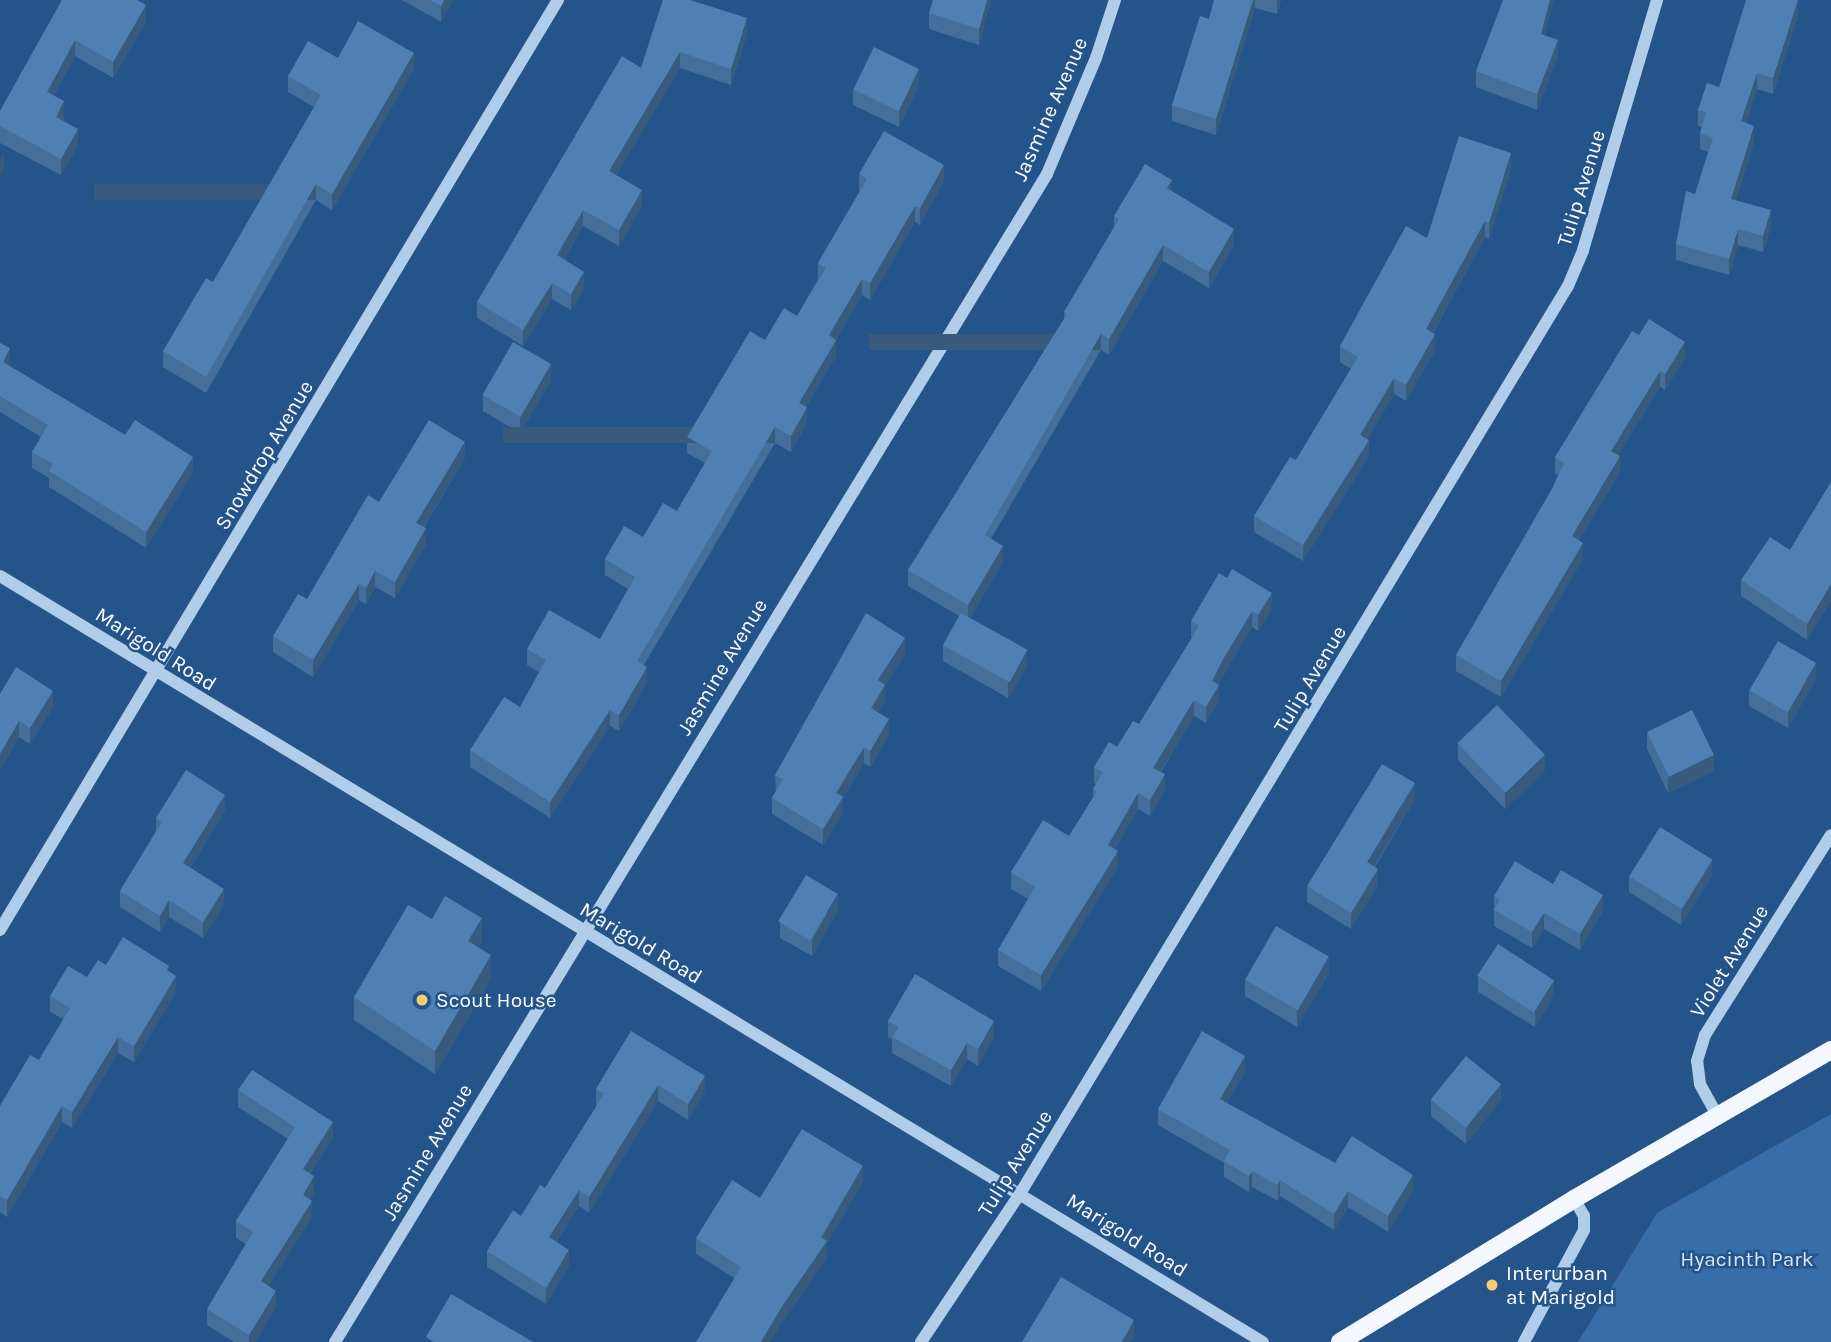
<!DOCTYPE html>
<html>
<head>
<meta charset="utf-8">
<style>
  body { margin:0 }
  #map { position:relative; width:1831px; height:1342px; overflow:hidden; background:#24548a; font-family:Karla,sans-serif }
  div>[style] { position:absolute }
  .green>* { inset:0; background:#386ea7 }
  .minor>* { height:12px; margin:-6px; padding:0 6px; transform-origin:6px; border-radius:6px; background:#b0cdea }
  .major>* { height:18px; margin:-9px; padding:0 9px; transform-origin:9px; border-radius:9px; background:#f4f8fe }
  .wall>* { inset:0; background:#456e9a }
  .shaded-wall>* { inset:0; background:#385a7d; transform-origin:0 0 }
  .building>* { inset:0; background:#5080b3; transform-origin:0 0 }
  .dots>* { width:19px; height:19px; translate:-50% -50%; box-sizing:border-box; border:4px solid #24548a; border-radius:50% }
  span { translate:-50% -50%; white-space:nowrap; text-align:center; line-height:1.15; -webkit-text-stroke:5px #24548a; paint-order:stroke }
  .street-label { font-size:21px; color:#fff }
  .poi-label { font-size:21px; color:#fff }
  .left { translate:0 -50%; text-align:left }
  .park-label { font-size:21px; color:#d5e6f8 }
</style>
</head>
<body>
<div id="map">
  <div class="green">
    <div style="clip-path:polygon(1831px 1114px,1831px 1342px,1578px 1342px,1657px 1213px)"></div>
  </div>
  <div class="minor">
    <div style="left:0;top:576px;width:1477px;rotate:31.24deg"></div>
    <div style="left:0;top:930px;width:1085px;rotate:-59.04deg"></div>
    <div style="left:1717px;top:1115px;width:35px;rotate:-119deg"></div>
    <div style="left:1700px;top:1084px;width:23px;rotate:-97deg"></div>
    <div style="left:1697px;top:1061px;width:27px;rotate:-73deg"></div>
    <div style="left:1705px;top:1035px;width:236px;rotate:-57.8deg"></div>
    <div style="left:335px;top:1342px;width:1368px;rotate:-58.63deg"></div>
    <div style="left:1047px;top:174px;width:126px;rotate:-67.1deg"></div>
    <div style="left:1096px;top:58px;width:61px;rotate:-71.9deg"></div>
    <div style="left:921px;top:1342px;width:180px;rotate:-56.3deg"></div>
    <div style="left:1021px;top:1192px;width:1058px;rotate:-58.88deg"></div>
    <div style="left:1568px;top:286px;width:39px;rotate:-67deg"></div>
    <div style="left:1583px;top:250px;width:261px;rotate:-73.5deg"></div>
    <div style="left:1524px;top:1342px;width:127px;rotate:-61.8deg"></div>
    <div style="left:1584px;top:1230px;width:14px;rotate:-90deg"></div>
    <div style="left:1584px;top:1216px;width:20px;rotate:-120deg"></div>
  </div>
  <div class="major">
    <div style="left:1340px;top:1342px;width:274px;rotate:-31.4deg"></div>
    <div style="left:1574px;top:1199px;width:297px;rotate:-30.1deg"></div>
  </div>
  <div class="wall">
    <div style="clip-path:polygon(62px 0,146px 22px,113px 78px,75px 56px,54px 95px,64px 117px,63px 121px,78px 145px,61px 175px,0 143px,0 111px)"></div>
    <div style="clip-path:polygon(402px 0,453px 0,441px 22px)"></div>
    <div style="clip-path:polygon(663px 0,747px 34px,731px 85px,680px 68px,616px 175px,642px 206px,619px 246px,583px 226px,564px 260px,584px 288px,571px 310px,552px 299px,523px 346px,477px 318px,477px 302px,641px 68px)"></div>
    <div style="clip-path:polygon(991px 0,979px 45px,929px 29px,929px 13px)"></div>
    <div style="clip-path:polygon(1214px 0,1281px 0,1277px 14px,1255px 8px,1216px 135px,1172px 121px,1172px 105px,1209px 19px)"></div>
    <div style="clip-path:polygon(1798px 16px,1773px 94px,1757px 89px,1746px 123px,1754px 142px,1736px 200px,1771px 226px,1763px 252px,1738px 245px,1729px 275px,1676px 260px,1676px 244px,1695px 194px,1708px 152px,1700px 149px,1700px 133px,1702px 127px,1698px 126px,1698px 110px)"></div>
    <div style="clip-path:polygon(1545px 35px,1558px 56px,1537px 110px,1476px 87px,1476px 71px)"></div>
    <div style="clip-path:polygon(338px 58px,414px 69px,332px 210px,316px 200px,206px 393px,163px 367px,163px 351px,213px 282px,314px 107px,288px 92px,288px 76px)"></div>
    <div style="clip-path:polygon(919px 85px,899px 127px,853px 105px,853px 89px)"></div>
    <div style="clip-path:polygon(1511px 169px,1489px 239px,1485px 237px,1433px 333px,1435px 350px,1406px 401px,1394px 394px,1367px 439px,1369px 456px,1303px 561px,1254px 532px,1254px 516px,1296px 460px,1351px 369px,1340px 362px,1340px 346px,1427px 238px)"></div>
    <div style="clip-path:polygon(859px 174px,944px 181px,920px 225px,915px 222px,870px 300px,862px 295px,836px 340px,836px 356px,806px 407px,807px 423px,791px 452px,775px 443px,644px 665px,647px 683px,619px 731px,610px 726px,550px 818px,470px 767px,470px 750px,520px 707px,539px 672px,527px 665px,527px 649px,600px 639px,628px 589px,605px 575px,605px 559px,643px 537px,677px 511px,705px 463px,687px 453px,687px 437px,765px 340px,797px 316px,818px 279px,818px 263px,860px 191px,859px 190px)"></div>
    <div style="clip-path:polygon(1172px 192px,1234px 245px,1209px 288px,1163px 261px,1109px 355px,1101px 350px,991px 539px,1003px 562px,970px 618px,1027px 666px,1008px 698px,943px 661px,943px 645px,959px 616px,908px 586px,908px 570px,1064px 319px,1064px 312px,1114px 227px,1114px 216px)"></div>
    <div style="clip-path:polygon(1639px 335px,1685px 358px,1665px 390px,1660px 387px,1618px 455px,1620px 472px,1579px 540px,1583px 559px,1501px 697px,1456px 671px,1456px 655px,1552px 489px,1558px 475px,1555px 473px,1555px 457px)"></div>
    <div style="clip-path:polygon(0 343px,10px 365px,9px 366px,125px 435px,193px 473px,146px 548px,49px 487px,49px 478px,32px 468px,32px 452px,41px 437px,0 412px)"></div>
    <div style="clip-path:polygon(551px 380px,520px 433px,483px 411px,483px 395px)"></div>
    <div style="clip-path:polygon(465px 458px,424px 527px,426px 544px,395px 598px,375px 587px,366px 604px,359px 600px,313px 677px,273px 652px,273px 636px,307px 599px,379px 502px)"></div>
    <div style="clip-path:polygon(1831px 482px,1831px 600px,1807px 640px,1741px 596px,1741px 580px,1790px 550px)"></div>
    <div style="clip-path:polygon(1227px 578px,1272px 609px,1258px 631px,1252px 627px,1222px 677px,1219px 684px,1219px 701px,1206px 723px,1194px 716px,1161px 772px,1165px 790px,1150px 816px,1138px 809px,1115px 849px,1118px 867px,1041px 991px,998px 966px,998px 950px,1028px 899px,1011px 889px,1011px 872px,1069px 836px,1093px 798px,1093px 789px,1096px 784px,1094px 783px,1094px 767px,1117px 747px,1139px 724px,1192px 638px,1191px 637px,1191px 621px)"></div>
    <div style="clip-path:polygon(905px 654px,885px 685px,885px 701px,878px 712px,889px 735px,870px 767px,864px 763px,843px 799px,843px 813px,823px 845px,772px 814px,772px 798px,776px 791px,775px 775px)"></div>
    <div style="clip-path:polygon(1816px 679px,1788px 728px,1749px 706px,1749px 690px)"></div>
    <div style="clip-path:polygon(0 694px,53px 707px,30px 744px,19px 737px,0 770px)"></div>
    <div style="clip-path:polygon(1647px 732px,1714px 771px,1668px 793px,1647px 749px)"></div>
    <div style="clip-path:polygon(1458px 744px,1545px 770px,1505px 809px,1458px 760px)"></div>
    <div style="clip-path:polygon(1415px 799px,1375px 867px,1378px 885px,1351px 929px,1307px 902px,1307px 886px)"></div>
    <div style="clip-path:polygon(225px 811px,190px 868px,224px 905px,203px 938px,169px 917px,160px 932px,120px 907px,120px 891px,156px 831px,156px 818px)"></div>
    <div style="clip-path:polygon(1629px 876px,1712px 876px,1681px 925px,1629px 892px)"></div>
    <div style="clip-path:polygon(1553px 884px,1603px 911px,1580px 950px,1544px 929px,1532px 948px,1494px 926px,1494px 896px)"></div>
    <div style="clip-path:polygon(838px 910px,812px 956px,780px 938px,780px 922px)"></div>
    <div style="clip-path:polygon(432px 919px,482px 942px,478px 947px,491px 979px,435px 1074px,354px 1020px,354px 997px)"></div>
    <div style="clip-path:polygon(106px 965px,169px 972px,176px 992px,134px 1062px,118px 1053px,72px 1128px,62px 1122px,7px 1217px,0 1212px,0 1106px,39px 1060px,63px 1019px,50px 1012px,50px 996px,87px 977px)"></div>
    <div style="clip-path:polygon(1329px 973px,1297px 1027px,1245px 996px,1245px 980px)"></div>
    <div style="clip-path:polygon(1478px 976px,1554px 996px,1535px 1027px,1478px 992px)"></div>
    <div style="clip-path:polygon(888px 1021px,994px 1037px,978px 1066px,967px 1059px,951px 1086px,892px 1053px,892px 1039px,888px 1037px)"></div>
    <div style="clip-path:polygon(631px 1031px,705px 1092px,688px 1120px,658px 1101px,589px 1213px,579px 1206px,557px 1241px,569px 1266px,546px 1304px,487px 1267px,487px 1251px,521px 1216px,545px 1188px,597px 1106px,596px 1105px,596px 1089px)"></div>
    <div style="clip-path:polygon(1245px 1072px,1227px 1103px,1335px 1163px,1413px 1191px,1388px 1232px,1348px 1207px,1334px 1230px,1280px 1196px,1278px 1201px,1252px 1187px,1249px 1192px,1224px 1177px,1224px 1163px,1158px 1125px,1158px 1109px)"></div>
    <div style="clip-path:polygon(238px 1090px,333px 1138px,310px 1174px,314px 1192px,310px 1199px,312px 1217px,268px 1286px,276px 1307px,255px 1342px,234px 1342px,207px 1325px,207px 1309px,246px 1244px,236px 1238px,236px 1221px,288px 1139px,238px 1107px)"></div>
    <div style="clip-path:polygon(1431px 1100px,1501px 1100px,1466px 1144px,1431px 1116px)"></div>
    <div style="clip-path:polygon(863px 1182px,827px 1243px,827px 1257px,783px 1321px,734px 1278px,696px 1254px,696px 1238px,760px 1198px)"></div>
  </div>
  <div class="shaded-wall">
    <div style="clip-path:polygon(444px 0,453px 0,441px 22px,441px 6px)"></div>
    <div style="clip-path:polygon(987px 0,991px 0,979px 45px,979px 29px)"></div>
    <div style="clip-path:polygon(1253px 0,1255px 0,1255px 8px,1216px 135px,1216px 119px)"></div>
    <div style="clip-path:polygon(1277px 0,1281px 0,1277px 14px)"></div>
    <div style="clip-path:polygon(1550px 0,1554px 0,1541px 50px,1541px 34px)"></div>
    <div style="clip-path:polygon(1798px 0,1798px 16px,1773px 94px,1773px 78px)"></div>
    <div style="clip-path:polygon(146px 5px,146px 22px,113px 78px,113px 62px)"></div>
    <div style="clip-path:polygon(747px 18px,747px 34px,731px 85px,731px 69px)"></div>
    <div style="clip-path:polygon(75px 40px,75px 56px,47px 108px,47px 92px)"></div>
    <div style="clip-path:polygon(1558px 40px,1558px 56px,1537px 110px,1537px 94px)"></div>
    <div style="clip-path:polygon(680px 52px,680px 68px,609px 188px,609px 171px)"></div>
    <div style="clip-path:polygon(414px 53px,414px 69px,332px 210px,332px 194px)"></div>
    <div style="clip-path:polygon(919px 69px,919px 85px,899px 127px,899px 111px)"></div>
    <div style="clip-path:polygon(1757px 73px,1757px 89px,1741px 138px,1741px 121px)"></div>
    <div style="clip-path:polygon(64px 101px,64px 117px,56px 133px,56px 117px)"></div>
    <div style="clip-path:polygon(1754px 126px,1754px 142px,1731px 215px,1731px 199px)"></div>
    <div style="clip-path:polygon(78px 129px,78px 145px,61px 175px,61px 159px)"></div>
    <div style="clip-path:polygon(1511px 153px,1511px 169px,1489px 239px,1489px 223px)"></div>
    <div style="clip-path:polygon(4px 154px,4px 170px,0 176px,0 160px)"></div>
    <div style="clip-path:polygon(944px 165px,944px 181px,920px 225px,920px 208px)"></div>
    <div style="clip-path:polygon(1172px 180px,1172px 196px,1167px 188px)"></div>
    <div style="left:316px;top:184px;width:16px;height:222px;rotate:90deg"></div>
    <div style="clip-path:polygon(642px 190px,642px 206px,619px 246px,619px 230px)"></div>
    <div style="clip-path:polygon(915px 206px,915px 222px,870px 300px,870px 283px)"></div>
    <div style="clip-path:polygon(583px 210px,583px 226px,557px 272px,557px 255px)"></div>
    <div style="clip-path:polygon(1771px 210px,1771px 226px,1763px 252px,1763px 236px)"></div>
    <div style="clip-path:polygon(1485px 221px,1485px 237px,1426px 345px,1426px 329px)"></div>
    <div style="clip-path:polygon(1234px 229px,1234px 245px,1209px 288px,1209px 272px)"></div>
    <div style="clip-path:polygon(1738px 229px,1738px 245px,1729px 275px,1729px 259px)"></div>
    <div style="clip-path:polygon(1163px 245px,1163px 261px,1109px 355px,1109px 339px)"></div>
    <div style="clip-path:polygon(584px 272px,584px 288px,571px 310px,571px 294px)"></div>
    <div style="clip-path:polygon(862px 279px,862px 295px,829px 352px,829px 335px)"></div>
    <div style="clip-path:polygon(552px 283px,552px 299px,523px 346px,523px 330px)"></div>
    <div style="left:1101px;top:334px;width:16px;height:232px;rotate:90deg"></div>
    <div style="clip-path:polygon(1435px 334px,1435px 350px,1406px 401px,1406px 385px)"></div>
    <div style="clip-path:polygon(836px 340px,836px 356px,799px 419px,799px 403px)"></div>
    <div style="clip-path:polygon(1685px 342px,1685px 358px,1665px 390px,1665px 374px)"></div>
    <div style="clip-path:polygon(10px 348px,10px 365px,3px 378px,3px 362px)"></div>
    <div style="clip-path:polygon(551px 364px,551px 380px,520px 433px,520px 417px)"></div>
    <div style="clip-path:polygon(1660px 371px,1660px 387px,1611px 467px,1611px 451px)"></div>
    <div style="clip-path:polygon(1394px 378px,1394px 394px,1360px 451px,1360px 435px)"></div>
    <div style="clip-path:polygon(807px 407px,807px 423px,791px 452px,791px 436px)"></div>
    <div style="left:775px;top:427px;width:16px;height:272px;rotate:90deg"></div>
    <div style="clip-path:polygon(1369px 440px,1369px 456px,1303px 561px,1303px 545px)"></div>
    <div style="clip-path:polygon(465px 442px,465px 458px,416px 539px,416px 523px)"></div>
    <div style="clip-path:polygon(1620px 456px,1620px 472px,1572px 552px,1572px 536px)"></div>
    <div style="clip-path:polygon(193px 457px,193px 473px,146px 548px,146px 532px)"></div>
    <div style="clip-path:polygon(426px 528px,426px 544px,395px 598px,395px 582px)"></div>
    <div style="clip-path:polygon(1583px 543px,1583px 559px,1501px 697px,1501px 681px)"></div>
    <div style="clip-path:polygon(1003px 546px,1003px 562px,968px 621px,968px 605px)"></div>
    <div style="clip-path:polygon(375px 571px,375px 587px,366px 604px,366px 588px)"></div>
    <div style="clip-path:polygon(359px 584px,359px 600px,313px 677px,313px 660px)"></div>
    <div style="clip-path:polygon(1831px 584px,1831px 600px,1807px 640px,1807px 624px)"></div>
    <div style="clip-path:polygon(1272px 593px,1272px 609px,1258px 631px,1258px 615px)"></div>
    <div style="clip-path:polygon(1252px 611px,1252px 627px,1218px 686px,1219px 685px,1219px 701px,1206px 723px,1206px 707px,1212px 681px,1222px 661px)"></div>
    <div style="clip-path:polygon(905px 638px,905px 654px,885px 685px,885px 701px,871px 724px,871px 708px,878px 680px)"></div>
    <div style="clip-path:polygon(1027px 650px,1027px 666px,1008px 698px,1008px 682px)"></div>
    <div style="clip-path:polygon(1816px 663px,1816px 679px,1788px 728px,1788px 712px)"></div>
    <div style="clip-path:polygon(647px 667px,647px 683px,619px 731px,619px 715px)"></div>
    <div style="clip-path:polygon(53px 691px,53px 707px,30px 744px,30px 728px)"></div>
    <div style="clip-path:polygon(1194px 700px,1194px 716px,1153px 784px,1153px 768px)"></div>
    <div style="clip-path:polygon(610px 710px,610px 726px,550px 818px,550px 802px)"></div>
    <div style="clip-path:polygon(889px 719px,889px 735px,870px 767px,870px 751px)"></div>
    <div style="clip-path:polygon(19px 721px,19px 737px,0 770px,0 754px)"></div>
    <div style="clip-path:polygon(864px 747px,864px 763px,843px 799px,843px 813px,823px 845px,823px 829px,836px 793px)"></div>
    <div style="clip-path:polygon(1545px 754px,1545px 770px,1505px 809px,1505px 793px)"></div>
    <div style="clip-path:polygon(1714px 755px,1714px 771px,1668px 793px,1668px 777px)"></div>
    <div style="clip-path:polygon(1165px 774px,1165px 790px,1150px 816px,1150px 800px)"></div>
    <div style="clip-path:polygon(1415px 783px,1415px 799px,1367px 878px,1367px 862px)"></div>
    <div style="clip-path:polygon(1138px 793px,1138px 809px,1108px 861px,1108px 845px)"></div>
    <div style="clip-path:polygon(225px 795px,225px 811px,183px 879px,183px 863px)"></div>
    <div style="clip-path:polygon(1118px 851px,1118px 867px,1041px 991px,1041px 975px)"></div>
    <div style="clip-path:polygon(1712px 860px,1712px 876px,1681px 925px,1681px 909px)"></div>
    <div style="clip-path:polygon(1378px 869px,1378px 885px,1351px 929px,1351px 913px)"></div>
    <div style="clip-path:polygon(224px 889px,224px 905px,203px 938px,203px 922px)"></div>
    <div style="clip-path:polygon(838px 894px,838px 910px,812px 956px,812px 940px)"></div>
    <div style="clip-path:polygon(1603px 895px,1603px 911px,1580px 950px,1580px 934px)"></div>
    <div style="clip-path:polygon(169px 900px,169px 917px,160px 932px,160px 916px)"></div>
    <div style="clip-path:polygon(1544px 913px,1544px 929px,1532px 948px,1532px 932px)"></div>
    <div style="clip-path:polygon(482px 918px,482px 942px,468px 965px,468px 941px)"></div>
    <div style="clip-path:polygon(491px 955px,491px 979px,435px 1074px,435px 1051px)"></div>
    <div style="clip-path:polygon(1329px 957px,1329px 973px,1297px 1027px,1297px 1010px)"></div>
    <div style="clip-path:polygon(176px 976px,176px 992px,134px 1062px,134px 1046px)"></div>
    <div style="clip-path:polygon(1554px 980px,1554px 996px,1535px 1027px,1535px 1011px)"></div>
    <div style="clip-path:polygon(994px 1021px,994px 1037px,978px 1066px,978px 1049px)"></div>
    <div style="clip-path:polygon(118px 1037px,118px 1053px,72px 1128px,72px 1112px)"></div>
    <div style="clip-path:polygon(967px 1043px,967px 1059px,951px 1086px,951px 1070px)"></div>
    <div style="clip-path:polygon(1245px 1056px,1245px 1072px,1220px 1115px,1220px 1099px)"></div>
    <div style="clip-path:polygon(705px 1076px,705px 1092px,688px 1120px,688px 1104px)"></div>
    <div style="clip-path:polygon(1501px 1084px,1501px 1100px,1466px 1144px,1466px 1128px)"></div>
    <div style="clip-path:polygon(658px 1085px,658px 1101px,589px 1213px,589px 1197px)"></div>
    <div style="clip-path:polygon(62px 1106px,62px 1122px,7px 1217px,7px 1200px)"></div>
    <div style="clip-path:polygon(333px 1122px,333px 1138px,303px 1185px,303px 1169px)"></div>
    <div style="clip-path:polygon(863px 1166px,863px 1182px,827px 1243px,827px 1257px,783px 1321px,770px 1342px,761px 1342px)"></div>
    <div style="clip-path:polygon(1252px 1171px,1252px 1187px,1249px 1192px,1249px 1176px)"></div>
    <div style="clip-path:polygon(1413px 1175px,1413px 1191px,1388px 1232px,1388px 1216px)"></div>
    <div style="clip-path:polygon(314px 1176px,314px 1192px,303px 1211px,303px 1195px)"></div>
    <div style="clip-path:polygon(1280px 1180px,1280px 1196px,1278px 1201px,1278px 1185px)"></div>
    <div style="clip-path:polygon(579px 1190px,579px 1206px,549px 1253px,549px 1237px)"></div>
    <div style="clip-path:polygon(1348px 1191px,1348px 1207px,1334px 1230px,1334px 1214px)"></div>
    <div style="clip-path:polygon(312px 1201px,312px 1217px,261px 1298px,261px 1281px)"></div>
    <div style="clip-path:polygon(569px 1250px,569px 1266px,546px 1304px,546px 1288px)"></div>
    <div style="clip-path:polygon(276px 1291px,276px 1307px,255px 1342px,249px 1342px,249px 1335px)"></div>
    <div style="clip-path:polygon(1134px 1320px,1134px 1337px,1131px 1342px,1122px 1342px)"></div>
  </div>
  <div class="building">
    <div style="clip-path:polygon(62px 0,137px 0,146px 5px,113px 62px,75px 40px,47px 92px,64px 101px,56px 117px,78px 129px,61px 159px,0 126px,0 111px)"></div>
    <div style="clip-path:polygon(430px 0,444px 0,441px 6px)"></div>
    <div style="clip-path:polygon(663px 0,690px 0,747px 18px,731px 69px,680px 52px,609px 171px,642px 190px,619px 230px,583px 210px,557px 255px,584px 272px,571px 294px,552px 283px,523px 330px,477px 302px,622px 56px,641px 68px)"></div>
    <div style="clip-path:polygon(933px 0,987px 0,979px 29px,929px 13px)"></div>
    <div style="clip-path:polygon(1214px 0,1253px 0,1216px 119px,1172px 105px,1200px 16px,1209px 19px)"></div>
    <div style="clip-path:polygon(1503px 0,1550px 0,1541px 34px,1558px 40px,1537px 94px,1476px 71px)"></div>
    <div style="clip-path:polygon(1746px 0,1798px 0,1773px 78px,1757px 73px,1741px 121px,1754px 126px,1731px 199px,1771px 210px,1763px 236px,1738px 229px,1729px 259px,1676px 244px,1686px 191px,1695px 194px,1713px 138px,1700px 133px,1706px 112px,1698px 110px,1707px 83px,1719px 87px)"></div>
    <div style="clip-path:polygon(358px 21px,414px 53px,332px 194px,316px 184px,206px 377px,163px 351px,206px 278px,213px 282px,321px 95px,288px 76px,308px 41px,338px 58px)"></div>
    <div style="left:874px;top:47px;width:50px;height:47px;rotate:26deg"></div>
    <div style="clip-path:polygon(884px 131px,944px 165px,920px 208px,915px 206px,870px 283px,862px 279px,829px 335px,836px 340px,799px 403px,807px 407px,791px 436px,775px 427px,637px 661px,647px 667px,619px 715px,610px 710px,550px 802px,470px 750px,504px 697px,520px 707px,546px 660px,527px 649px,549px 610px,600px 639px,635px 577px,605px 559px,624px 526px,643px 537px,663px 503px,677px 511px,712px 451px,687px 437px,750px 331px,765px 340px,784px 308px,797px 316px,826px 268px,818px 263px,867px 179px,859px 174px)"></div>
    <div style="clip-path:polygon(1459px 136px,1511px 153px,1489px 223px,1485px 221px,1426px 329px,1435px 334px,1406px 385px,1394px 378px,1360px 435px,1369px 440px,1303px 545px,1254px 516px,1290px 457px,1296px 460px,1358px 357px,1340px 346px,1406px 226px,1427px 238px)"></div>
    <div style="clip-path:polygon(1145px 164px,1172px 180px,1167px 188px,1234px 229px,1209px 272px,1163px 245px,1109px 339px,1101px 334px,985px 535px,1003px 546px,968px 605px,908px 570px,1067px 314px,1064px 312px,1119px 219px,1114px 216px)"></div>
    <div style="clip-path:polygon(1649px 319px,1685px 342px,1665px 374px,1660px 371px,1611px 451px,1620px 456px,1572px 536px,1583px 543px,1501px 681px,1456px 655px,1552px 489px,1564px 463px,1555px 457px,1632px 331px,1639px 335px)"></div>
    <div style="left:513px;top:342px;width:44px;height:61px;rotate:30deg"></div>
    <div style="clip-path:polygon(0 343px,10px 348px,3px 362px,125px 435px,135px 420px,193px 457px,146px 532px,49px 471px,53px 464px,32px 452px,48px 425px,0 396px)"></div>
    <div style="clip-path:polygon(429px 420px,465px 442px,416px 523px,426px 528px,395px 582px,375px 571px,366px 588px,359px 584px,313px 660px,273px 636px,298px 594px,307px 599px,368px 495px,379px 502px)"></div>
    <div style="clip-path:polygon(1831px 482px,1831px 584px,1807px 624px,1741px 580px,1770px 537px,1790px 550px)"></div>
    <div style="clip-path:polygon(1232px 569px,1272px 593px,1258px 615px,1252px 611px,1222px 661px,1212px 681px,1219px 685px,1206px 707px,1194px 700px,1153px 768px,1165px 774px,1150px 800px,1138px 793px,1108px 845px,1118px 851px,1041px 975px,998px 950px,1035px 887px,1011px 872px,1043px 820px,1069px 836px,1097px 791px,1093px 789px,1103px 772px,1094px 767px,1109px 742px,1117px 747px,1133px 721px,1139px 724px,1199px 626px,1191px 621px,1219px 573px,1227px 578px)"></div>
    <div style="clip-path:polygon(866px 613px,905px 638px,878px 680px,885px 685px,871px 708px,889px 719px,870px 751px,864px 747px,836px 793px,843px 797px,823px 829px,772px 798px,783px 779px,775px 775px)"></div>
    <div style="left:961px;top:613px;width:76px;height:37px;rotate:29deg"></div>
    <div style="left:1778px;top:641px;width:44px;height:57px;rotate:30deg"></div>
    <div style="clip-path:polygon(16px 667px,53px 691px,30px 728px,19px 721px,0 754px,0 694px)"></div>
    <div style="left:1497px;top:705px;width:69px;height:55px;rotate:46deg"></div>
    <div style="left:1692px;top:710px;width:50px;height:50px;rotate:64deg"></div>
    <div style="clip-path:polygon(1382px 764px,1415px 783px,1367px 862px,1378px 869px,1351px 913px,1307px 886px)"></div>
    <div style="clip-path:polygon(186px 770px,225px 795px,183px 863px,224px 889px,203px 922px,169px 900px,160px 916px,120px 891px,162px 822px,156px 818px)"></div>
    <div style="left:1660px;top:827px;width:62px;height:58px;rotate:32deg"></div>
    <div style="clip-path:polygon(1515px 861px,1553px 884px,1561px 870px,1603px 895px,1580px 934px,1544px 913px,1532px 932px,1494px 910px,1500px 899px,1494px 896px)"></div>
    <div style="left:806px;top:875px;width:37px;height:54px;rotate:31deg"></div>
    <div style="clip-path:polygon(445px 896px,482px 918px,468px 941px,491px 955px,435px 1051px,354px 997px,408px 905px,432px 919px)"></div>
    <div style="left:1276px;top:926px;width:61px;height:62px;rotate:30deg"></div>
    <div style="clip-path:polygon(123px 937px,169px 966px,167px 970px,176px 976px,134px 1046px,118px 1037px,72px 1112px,62px 1106px,7px 1200px,0 1196px,0 1106px,30px 1055px,39px 1060px,70px 1008px,50px 996px,68px 966px,87px 977px,98px 960px,106px 965px)"></div>
    <div style="left:1498px;top:944px;width:67px;height:38px;rotate:33deg"></div>
    <div style="clip-path:polygon(915px 974px,994px 1021px,978px 1049px,967px 1043px,951px 1070px,892px 1037px,899px 1027px,888px 1021px)"></div>
    <div style="clip-path:polygon(631px 1031px,705px 1076px,688px 1104px,658px 1085px,589px 1197px,579px 1190px,549px 1237px,569px 1250px,546px 1288px,487px 1251px,513px 1210px,521px 1216px,540px 1185px,545px 1188px,604px 1094px,596px 1089px)"></div>
    <div style="clip-path:polygon(1202px 1031px,1245px 1056px,1220px 1099px,1335px 1163px,1352px 1136px,1413px 1175px,1388px 1216px,1348px 1191px,1334px 1214px,1280px 1180px,1278px 1185px,1252px 1171px,1249px 1176px,1224px 1161px,1230px 1150px,1158px 1109px)"></div>
    <div style="left:1466px;top:1056px;width:45px;height:56px;rotate:39deg"></div>
    <div style="clip-path:polygon(252px 1070px,333px 1122px,303px 1169px,314px 1176px,303px 1195px,312px 1201px,261px 1281px,276px 1291px,249px 1335px,207px 1309px,253px 1232px,236px 1221px,295px 1127px,238px 1090px)"></div>
    <div style="clip-path:polygon(802px 1129px,863px 1166px,821px 1237px,827px 1241px,783px 1305px,761px 1342px,696px 1342px,741px 1267px,696px 1238px,732px 1180px,760px 1198px)"></div>
    <div style="clip-path:polygon(1061px 1277px,1134px 1320px,1122px 1342px,1022px 1342px)"></div>
    <div style="clip-path:polygon(451px 1294px,533px 1342px,433px 1342px,426px 1337px)"></div>
  </div>
  <div class="dots">
    <div style="left:422px;top:1000px;background:#f5cb74"></div>
    <div style="left:1492px;top:1285px;background:#f5cb74"></div>
  </div>
  <div class="street-label">
    <span style="left:1050px;top:109px;rotate:-66deg">Jasmine Avenue</span>
    <span style="left:1581px;top:188px;rotate:-73deg">Tulip Avenue</span>
    <span style="left:264px;top:455px;rotate:-59deg">Snowdrop Avenue</span>
    <span style="left:156px;top:649px;rotate:32deg">Marigold Road</span>
    <span style="left:722px;top:667px;rotate:-59deg">Jasmine Avenue</span>
    <span style="left:1310px;top:679px;rotate:-59deg">Tulip Avenue</span>
    <span style="left:641px;top:943px;rotate:31deg">Marigold Road</span>
    <span style="left:1729px;top:961px;rotate:-58deg">Violet Avenue</span>
    <span style="left:427px;top:1152px;rotate:-59deg">Jasmine Avenue</span>
    <span style="left:1015px;top:1163px;rotate:-58deg">Tulip Avenue</span>
    <span style="left:1127px;top:1235px;rotate:32deg">Marigold Road</span>
  </div>
  <div class="poi-label">
    <span class="left" style="left:436px;top:1000px">Scout House</span>
    <span class="left" style="left:1506px;top:1285px">Interurban<br>at Marigold</span>
  </div>
  <div class="park-label">
    <span style="left:1747px;top:1259px">Hyacinth Park</span>
  </div>
</div>
</body>
</html>
